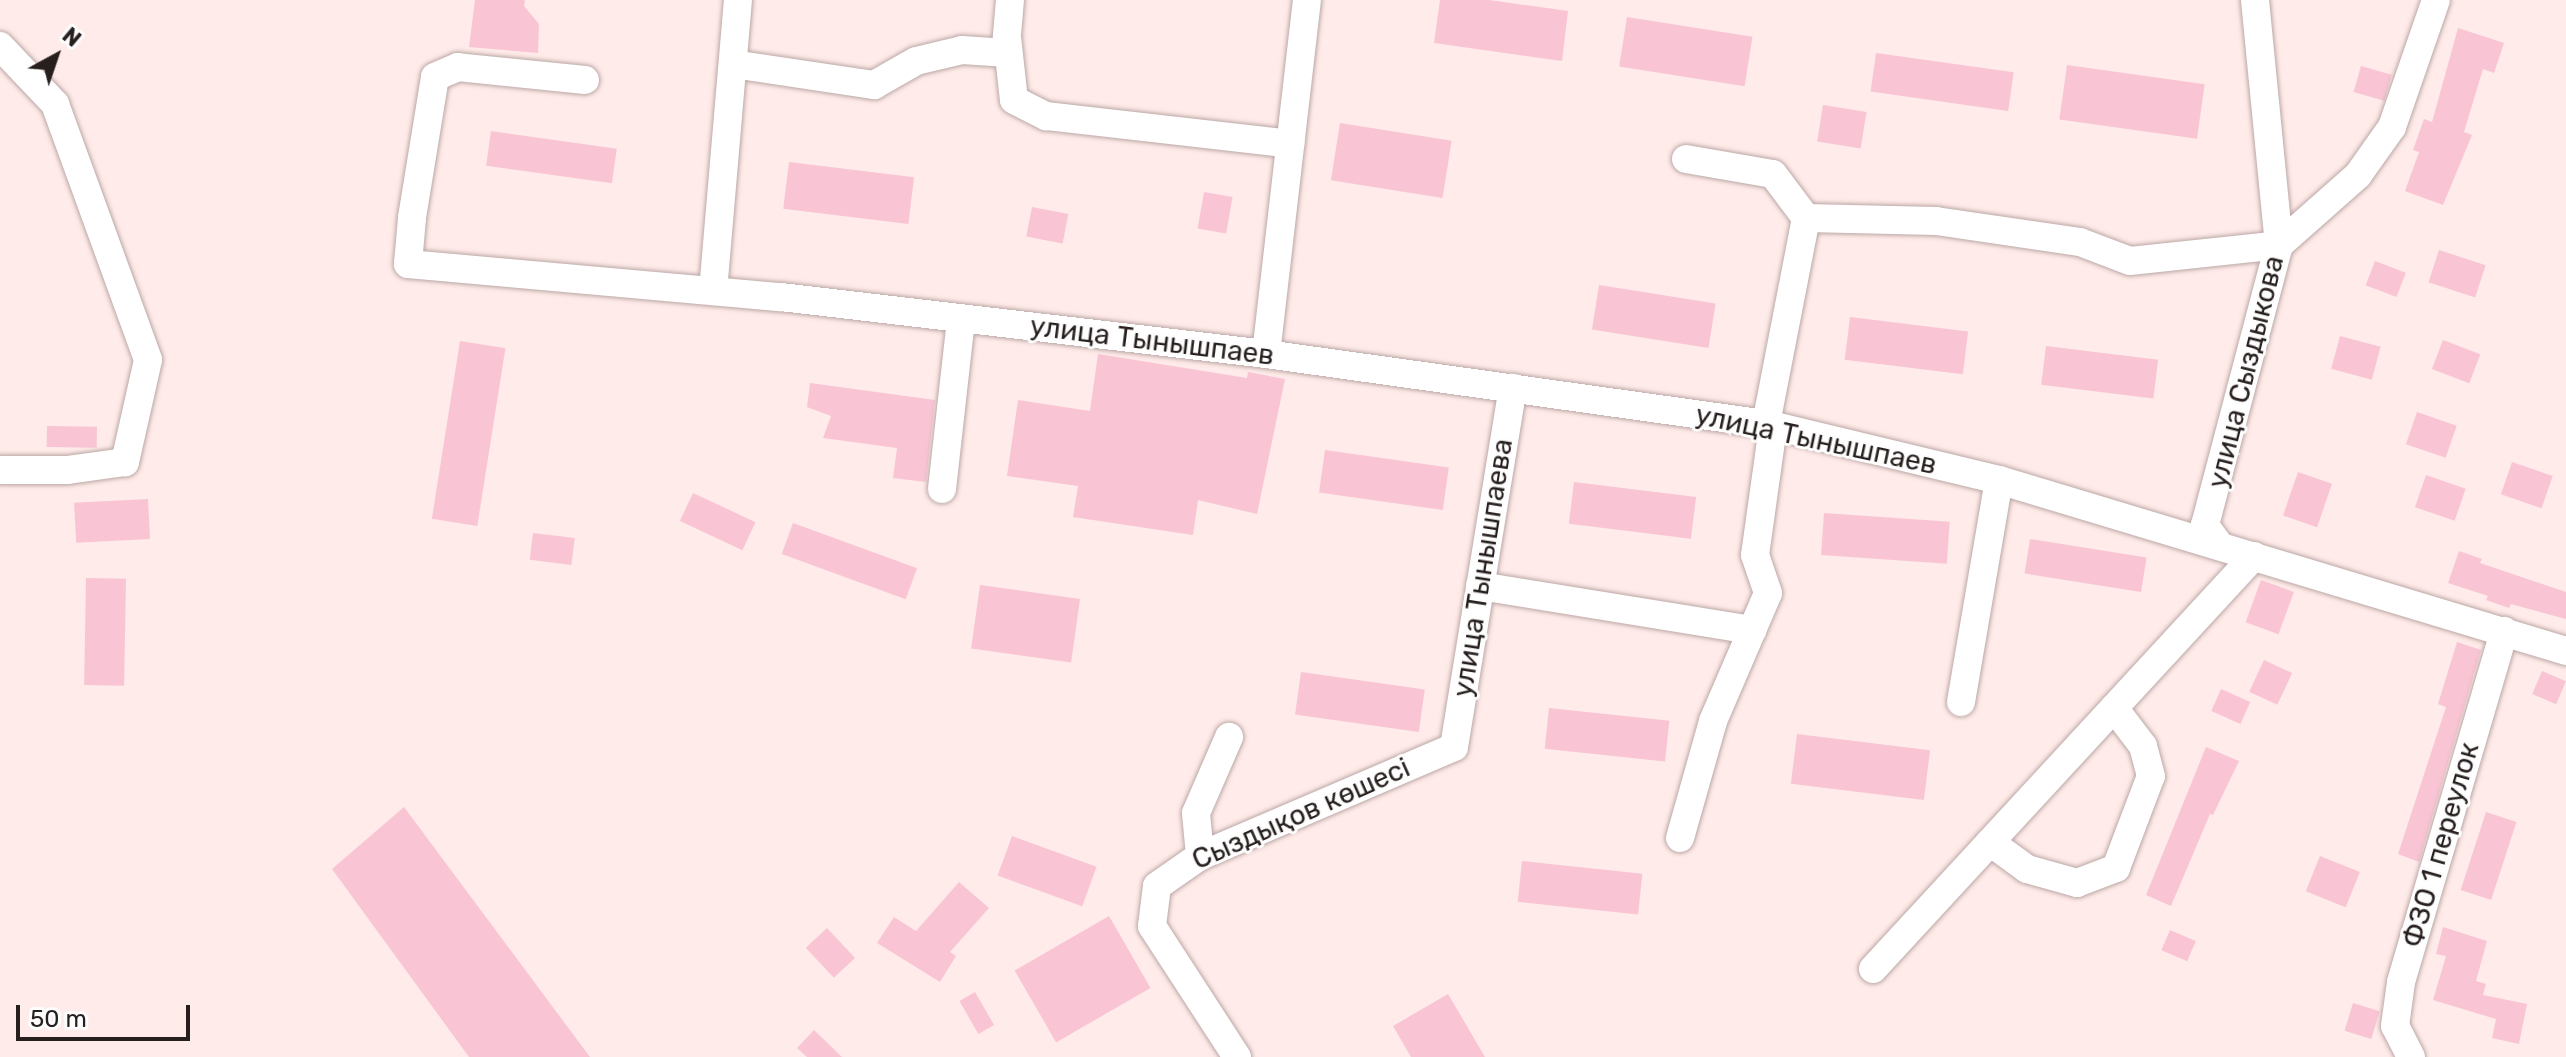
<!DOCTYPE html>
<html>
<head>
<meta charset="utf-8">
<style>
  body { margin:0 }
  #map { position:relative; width:2566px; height:1057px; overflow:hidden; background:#ffebe9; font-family:Rubik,sans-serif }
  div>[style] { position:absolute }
  .building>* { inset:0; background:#f9c5d4; transform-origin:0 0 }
  .roads { filter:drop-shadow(0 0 2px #bba8a6) drop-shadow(0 0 2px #bba8a6) }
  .minor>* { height:28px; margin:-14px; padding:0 14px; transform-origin:14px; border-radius:14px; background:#fff }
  span { translate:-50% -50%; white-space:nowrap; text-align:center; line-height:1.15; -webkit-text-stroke:6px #fdfdfd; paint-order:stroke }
  .street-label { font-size:28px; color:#261f1e }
  .north { position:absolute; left:16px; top:16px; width:80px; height:80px; -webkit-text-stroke:6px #fdfdfd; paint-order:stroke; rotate:40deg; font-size:22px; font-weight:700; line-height:32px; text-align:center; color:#261f1e }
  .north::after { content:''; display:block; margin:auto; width:28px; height:36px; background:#261f1e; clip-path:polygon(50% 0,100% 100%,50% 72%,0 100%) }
  .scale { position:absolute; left:16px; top:1005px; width:174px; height:36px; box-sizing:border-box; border:4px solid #261f1e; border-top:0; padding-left:10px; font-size:24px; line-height:28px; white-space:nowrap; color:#261f1e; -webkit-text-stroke:6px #fdfdfd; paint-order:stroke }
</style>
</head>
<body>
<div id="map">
  <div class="building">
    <div style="clip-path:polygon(475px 0,525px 0,524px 6px,539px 24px,538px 53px,469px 47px)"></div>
    <div style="clip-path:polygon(1440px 0,1489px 0,1568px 11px,1562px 61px,1434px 43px)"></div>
    <div style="left:1627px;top:17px;width:127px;height:50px;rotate:9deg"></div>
    <div style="clip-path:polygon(2458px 28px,2504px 43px,2494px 73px,2483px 69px,2464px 132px,2472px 135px,2443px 205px,2405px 191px,2419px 152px,2413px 150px,2424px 119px,2432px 122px)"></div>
    <div style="left:1876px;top:53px;width:139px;height:39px;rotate:8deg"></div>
    <div style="left:2067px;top:65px;width:139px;height:55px;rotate:8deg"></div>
    <div style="left:2361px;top:66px;width:32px;height:27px;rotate:16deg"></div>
    <div style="left:1823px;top:105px;width:44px;height:37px;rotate:9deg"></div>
    <div style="left:1340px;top:123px;width:113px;height:58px;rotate:9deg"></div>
    <div style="left:491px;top:131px;width:127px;height:35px;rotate:8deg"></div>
    <div style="left:789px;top:162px;width:126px;height:47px;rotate:7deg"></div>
    <div style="left:1204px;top:192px;width:29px;height:37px;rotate:10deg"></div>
    <div style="left:1032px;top:207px;width:37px;height:30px;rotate:11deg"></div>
    <div style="left:2439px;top:250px;width:49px;height:34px;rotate:18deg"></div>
    <div style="left:2375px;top:261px;width:33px;height:26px;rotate:21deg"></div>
    <div style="left:1599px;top:285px;width:118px;height:45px;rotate:9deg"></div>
    <div style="left:1850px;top:317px;width:119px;height:43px;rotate:7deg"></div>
    <div style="left:2340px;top:336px;width:42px;height:34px;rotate:15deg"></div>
    <div style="left:2443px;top:340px;width:40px;height:31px;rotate:21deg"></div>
    <div style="left:460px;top:341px;width:46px;height:180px;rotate:9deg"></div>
    <div style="left:2046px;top:346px;width:113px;height:39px;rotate:7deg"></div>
    <div style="clip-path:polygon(1098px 354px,1247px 378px,1248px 372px,1285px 379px,1257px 514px,1198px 500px,1193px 535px,1073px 517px,1078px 486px,1007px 476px,1018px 400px,1090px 411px)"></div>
    <div style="clip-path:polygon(810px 383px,935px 400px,926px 482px,893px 478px,897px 448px,823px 438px,831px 416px,807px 407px)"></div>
    <div style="left:2417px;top:412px;width:42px;height:34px;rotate:19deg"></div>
    <div style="left:47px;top:426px;width:50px;height:21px;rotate:1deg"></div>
    <div style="left:1325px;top:450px;width:125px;height:43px;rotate:8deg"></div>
    <div style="left:2512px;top:462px;width:43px;height:34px;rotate:19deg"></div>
    <div style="left:2298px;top:472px;width:36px;height:46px;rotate:19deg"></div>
    <div style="left:2426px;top:475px;width:42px;height:34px;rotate:19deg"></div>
    <div style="left:1574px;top:482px;width:123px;height:42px;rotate:7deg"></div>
    <div style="left:693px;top:493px;width:69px;height:31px;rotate:25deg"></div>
    <div style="left:148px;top:499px;width:40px;height:74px;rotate:87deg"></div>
    <div style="left:1824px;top:513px;width:126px;height:42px;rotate:4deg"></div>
    <div style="left:793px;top:523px;width:132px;height:33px;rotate:20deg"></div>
    <div style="left:533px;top:533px;width:42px;height:27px;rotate:7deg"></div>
    <div style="left:2030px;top:539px;width:118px;height:35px;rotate:9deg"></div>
    <div style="clip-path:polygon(2459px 551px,2482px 559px,2480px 563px,2566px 592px,2566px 619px,2511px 604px,2509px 608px,2486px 600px,2488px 596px,2448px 583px)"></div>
    <div style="left:86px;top:578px;width:40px;height:107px;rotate:1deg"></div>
    <div style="left:2261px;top:580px;width:35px;height:45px;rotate:20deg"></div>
    <div style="left:980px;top:585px;width:101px;height:64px;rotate:8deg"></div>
    <div style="clip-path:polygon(2457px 642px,2481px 650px,2419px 862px,2398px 854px,2446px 707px,2438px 704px)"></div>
    <div style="left:2264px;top:660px;width:31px;height:35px;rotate:25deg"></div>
    <div style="left:2542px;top:671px;width:26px;height:25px;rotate:23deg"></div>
    <div style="left:1301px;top:672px;width:125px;height:43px;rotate:8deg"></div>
    <div style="left:2221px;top:689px;width:32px;height:24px;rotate:24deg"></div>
    <div style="left:1549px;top:708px;width:121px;height:41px;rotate:6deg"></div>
    <div style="left:1797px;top:734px;width:134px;height:50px;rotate:7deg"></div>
    <div style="clip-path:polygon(2206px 747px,2239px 761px,2213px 815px,2210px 814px,2171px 906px,2146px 895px)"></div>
    <div style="clip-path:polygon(404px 807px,590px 1057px,469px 1057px,332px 869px)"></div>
    <div style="left:2486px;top:812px;width:32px;height:82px;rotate:18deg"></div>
    <div style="left:1012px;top:836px;width:90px;height:42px;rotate:20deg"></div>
    <div style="left:2320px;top:856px;width:43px;height:38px;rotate:22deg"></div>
    <div style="left:1522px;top:861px;width:121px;height:41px;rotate:6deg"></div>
    <div style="clip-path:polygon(959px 882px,989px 908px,950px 952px,956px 956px,940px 982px,877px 943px,894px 917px,916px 931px)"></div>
    <div style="left:1109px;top:916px;width:83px;height:109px;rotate:60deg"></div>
    <div style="clip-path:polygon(2443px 927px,2487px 941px,2476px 981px,2486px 984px,2483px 995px,2527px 1004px,2519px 1044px,2492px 1038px,2496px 1019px,2433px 1000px,2446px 956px,2436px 954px)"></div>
    <div style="left:827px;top:928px;width:41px;height:29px;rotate:47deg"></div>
    <div style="left:2170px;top:930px;width:28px;height:22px;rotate:23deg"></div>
    <div style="left:975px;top:992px;width:38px;height:18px;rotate:60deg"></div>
    <div style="clip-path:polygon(1448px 994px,1485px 1057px,1411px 1057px,1393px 1026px)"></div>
    <div style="left:2353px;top:1003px;width:28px;height:29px;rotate:17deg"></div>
    <div style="clip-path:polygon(814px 1030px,842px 1057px,807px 1057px,797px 1048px)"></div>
  </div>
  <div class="roads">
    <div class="minor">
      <div style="left:1010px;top:0;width:37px;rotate:95deg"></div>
      <div style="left:1007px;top:37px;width:63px;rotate:83.7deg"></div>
      <div style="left:1014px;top:100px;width:36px;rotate:27deg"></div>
      <div style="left:1046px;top:116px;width:246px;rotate:6.5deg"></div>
      <div style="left:0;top:46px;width:80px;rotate:46.5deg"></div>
      <div style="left:55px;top:104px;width:272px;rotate:70deg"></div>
      <div style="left:148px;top:360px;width:105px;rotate:102.7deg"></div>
      <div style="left:125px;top:462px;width:59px;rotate:172.1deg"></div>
      <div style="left:67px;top:470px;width:67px;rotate:180deg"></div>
      <div style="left:733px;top:64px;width:143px;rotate:8.5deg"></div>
      <div style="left:874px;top:85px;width:48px;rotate:-29.7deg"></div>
      <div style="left:916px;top:61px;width:47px;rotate:-13.4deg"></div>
      <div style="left:962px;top:50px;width:46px;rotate:3.7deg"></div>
      <div style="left:585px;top:80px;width:128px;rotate:-174.2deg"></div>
      <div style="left:458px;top:67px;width:25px;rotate:157deg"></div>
      <div style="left:435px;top:77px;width:143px;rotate:99.3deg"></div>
      <div style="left:412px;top:218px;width:46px;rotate:95deg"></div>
      <div style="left:408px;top:264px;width:374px;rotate:5.1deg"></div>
      <div style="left:781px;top:297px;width:488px;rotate:6.7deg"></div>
      <div style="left:1266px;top:354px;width:505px;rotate:7.97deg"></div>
      <div style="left:1766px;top:424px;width:240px;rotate:13.5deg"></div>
      <div style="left:1999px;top:480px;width:592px;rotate:16.78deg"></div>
      <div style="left:1686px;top:159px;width:88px;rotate:9.8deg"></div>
      <div style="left:1773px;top:174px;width:55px;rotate:53.1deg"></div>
      <div style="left:1806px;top:218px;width:210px;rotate:101deg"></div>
      <div style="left:1806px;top:218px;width:130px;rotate:1.3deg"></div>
      <div style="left:1936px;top:221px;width:146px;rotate:8.3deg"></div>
      <div style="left:2080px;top:242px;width:53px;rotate:20.8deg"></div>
      <div style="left:2130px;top:261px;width:150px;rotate:-6.1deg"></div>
      <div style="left:2279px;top:245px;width:106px;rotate:-41.5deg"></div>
      <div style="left:2358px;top:175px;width:59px;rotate:-54.7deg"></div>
      <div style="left:2392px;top:127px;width:134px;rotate:-70.9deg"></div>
      <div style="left:713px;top:291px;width:292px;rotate:-85.1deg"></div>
      <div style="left:1266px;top:354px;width:356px;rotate:-83.4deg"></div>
      <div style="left:942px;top:489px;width:171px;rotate:-83.6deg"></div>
      <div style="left:2220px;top:546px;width:26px;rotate:-126deg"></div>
      <div style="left:2205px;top:525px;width:290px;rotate:-75.2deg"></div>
      <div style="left:2279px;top:245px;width:246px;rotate:-95.6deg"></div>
      <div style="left:1480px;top:586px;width:276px;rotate:9.2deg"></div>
      <div style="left:1961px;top:702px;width:225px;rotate:-80.3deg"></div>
      <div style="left:1680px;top:838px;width:122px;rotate:-74.2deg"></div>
      <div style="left:1713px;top:721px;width:139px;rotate:-66.7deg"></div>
      <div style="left:1768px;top:593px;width:40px;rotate:-108.9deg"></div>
      <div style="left:1755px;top:555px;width:129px;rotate:-82deg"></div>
      <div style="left:1990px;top:842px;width:46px;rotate:36.1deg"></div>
      <div style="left:2027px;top:869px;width:52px;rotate:15.6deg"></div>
      <div style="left:2077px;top:883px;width:42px;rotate:-21deg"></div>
      <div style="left:2116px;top:868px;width:98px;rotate:-69.2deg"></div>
      <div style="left:2151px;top:776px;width:31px;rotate:-105deg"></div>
      <div style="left:2143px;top:746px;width:48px;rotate:-127.3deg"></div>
      <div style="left:1200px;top:856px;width:43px;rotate:-95.3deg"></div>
      <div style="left:1196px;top:813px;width:83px;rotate:-66.5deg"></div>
      <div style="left:1873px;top:969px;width:562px;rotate:-47.31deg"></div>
      <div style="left:1237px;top:1057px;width:156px;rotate:-123deg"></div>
      <div style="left:1152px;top:926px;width:40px;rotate:-82.9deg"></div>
      <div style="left:1157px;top:886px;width:52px;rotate:-34.9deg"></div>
      <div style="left:1200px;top:856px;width:276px;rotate:-23.2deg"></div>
      <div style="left:1454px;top:747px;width:364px;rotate:-80.7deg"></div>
      <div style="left:2411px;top:1057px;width:35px;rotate:-117deg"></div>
      <div style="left:2395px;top:1026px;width:44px;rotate:-82.2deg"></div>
      <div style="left:2401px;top:982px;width:366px;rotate:-73.6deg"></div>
    </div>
  </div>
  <div class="street-label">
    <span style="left:1152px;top:341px;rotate:7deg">улица Тынышпаев</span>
    <span style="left:2246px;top:372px;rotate:-76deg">улица Сыздыкова</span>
    <span style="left:1816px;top:440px;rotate:12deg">улица Тынышпаев</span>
    <span style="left:1483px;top:568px;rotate:-81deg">улица Тынышпаева</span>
    <span style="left:1301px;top:814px;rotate:-24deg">Сыздықов көшесі</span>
    <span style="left:2441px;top:845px;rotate:-74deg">ФЗО 1 переулок</span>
  </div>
  <div class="north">N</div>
  <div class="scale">50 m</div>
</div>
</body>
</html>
